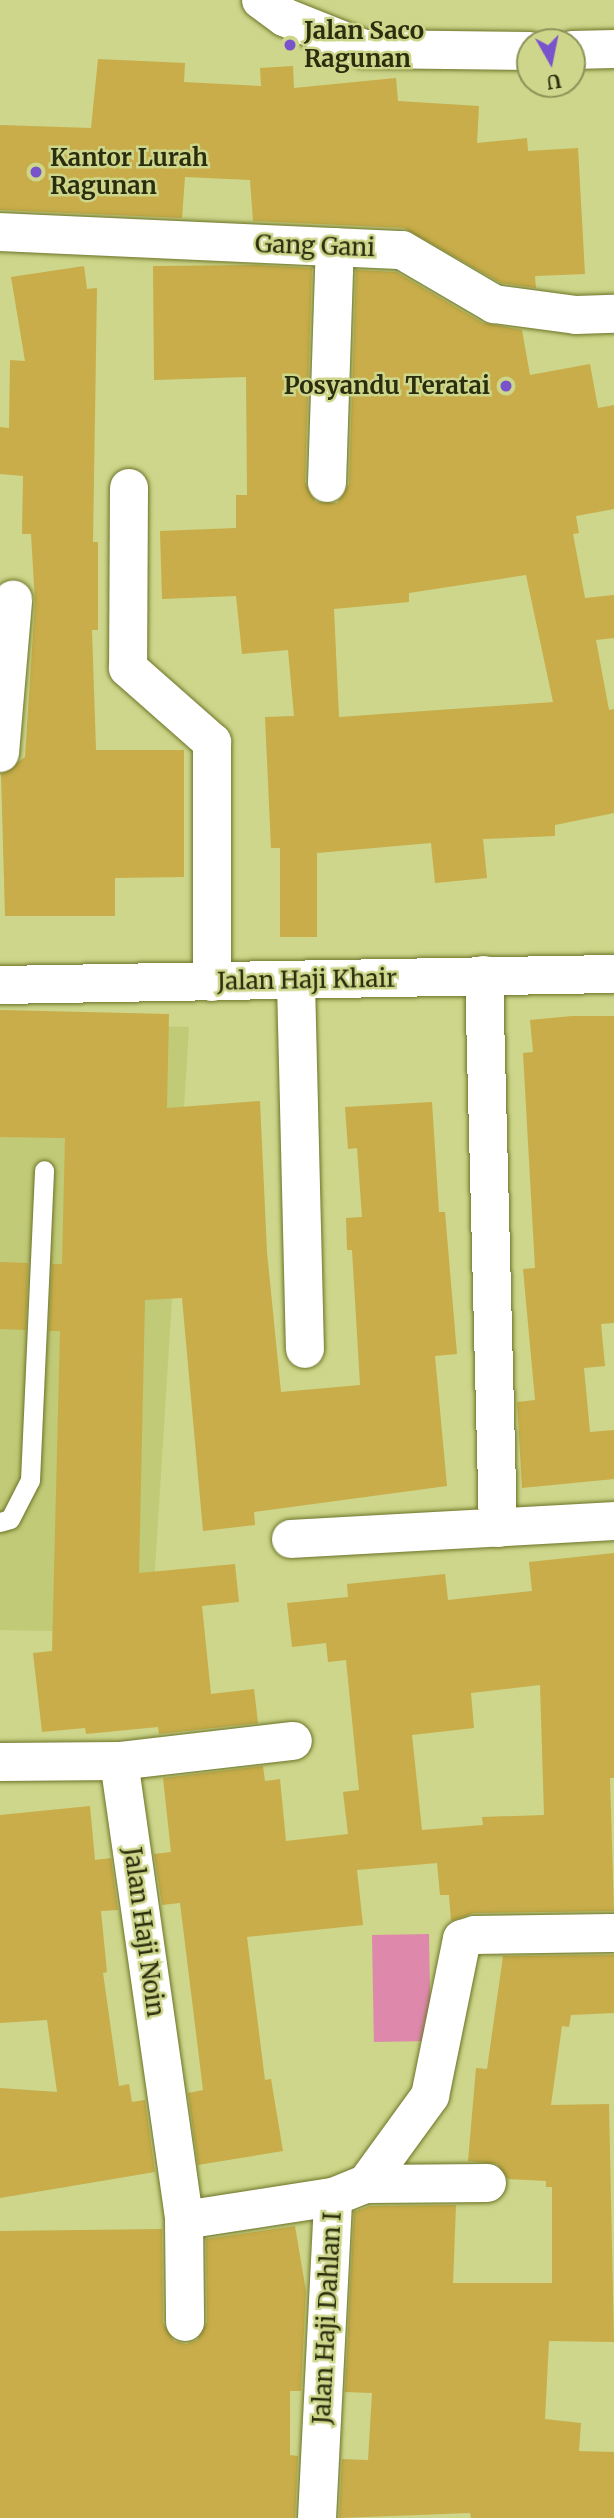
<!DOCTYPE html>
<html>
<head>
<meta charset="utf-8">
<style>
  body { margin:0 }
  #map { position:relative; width:614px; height:2518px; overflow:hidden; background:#cdd68a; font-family:Merriweather,serif }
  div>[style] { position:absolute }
  .built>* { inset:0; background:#c1ca76 }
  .green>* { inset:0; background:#de89ac; transform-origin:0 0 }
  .building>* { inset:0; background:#c8ad4a; transform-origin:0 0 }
  .roads { filter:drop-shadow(0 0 2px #6d7428) drop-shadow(0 0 2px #6d7428) }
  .lane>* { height:19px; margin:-9.5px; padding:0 9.5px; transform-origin:9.5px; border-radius:9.5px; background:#fff }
  .street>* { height:38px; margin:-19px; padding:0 19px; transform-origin:19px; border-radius:19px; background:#fff }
  .secondary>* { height:38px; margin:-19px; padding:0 19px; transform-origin:19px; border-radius:19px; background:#fff }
  .dots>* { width:19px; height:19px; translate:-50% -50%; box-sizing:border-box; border:4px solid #cdd68a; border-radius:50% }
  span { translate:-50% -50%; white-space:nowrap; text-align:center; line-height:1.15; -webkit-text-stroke:5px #cdd68a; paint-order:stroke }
  .poi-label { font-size:24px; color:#2b2e0e; font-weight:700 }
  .left { translate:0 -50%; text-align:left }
  .right { translate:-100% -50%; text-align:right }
  .street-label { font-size:24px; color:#2b2e0e }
  .north { position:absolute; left:516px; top:28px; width:70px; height:70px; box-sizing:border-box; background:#cdd68a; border:2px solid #8c9358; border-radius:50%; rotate:171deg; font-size:19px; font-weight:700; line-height:28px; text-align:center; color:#2b2e0e }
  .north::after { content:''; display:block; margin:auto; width:24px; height:32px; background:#7953cc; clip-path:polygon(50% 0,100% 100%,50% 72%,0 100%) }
</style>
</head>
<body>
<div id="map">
  <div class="built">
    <div style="clip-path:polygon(0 1023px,189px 1027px,151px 1633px,0 1630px)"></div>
  </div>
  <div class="green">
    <div style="left:429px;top:1934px;width:107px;height:57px;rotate:89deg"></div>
  </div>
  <div class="building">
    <div style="clip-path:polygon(98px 59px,185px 63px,184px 82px,261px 86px,260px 68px,293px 66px,294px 88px,396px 78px,398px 101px,479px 106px,477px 143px,527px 138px,528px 151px,578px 148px,585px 274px,535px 276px,536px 288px,501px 283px,404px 228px,253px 221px,250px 180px,185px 177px,182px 218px,0 210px,0 125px,91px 128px)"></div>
    <div style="clip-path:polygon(evenodd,256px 265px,312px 268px,305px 482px,316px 502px,337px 503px,349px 484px,356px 270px,396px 272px,483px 323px,522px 330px,530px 375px,590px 364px,598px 408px,614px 405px,614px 509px,576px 516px,579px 533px,573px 534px,585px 598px,614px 595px,614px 638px,596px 640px,609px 710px,614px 709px,614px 813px,555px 825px,555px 836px,483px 839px,487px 878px,435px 883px,431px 843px,317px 853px,317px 937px,280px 937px,280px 848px,271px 848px,265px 717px,294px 716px,288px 650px,242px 654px,236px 596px,162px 599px,160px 531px,236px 528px,236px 495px,247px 495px,246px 377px,154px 380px,153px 266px,256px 265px,526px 575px,553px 702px,339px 717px,334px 609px,409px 602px,409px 593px,526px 575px)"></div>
    <div style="clip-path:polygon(84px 266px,87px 289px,97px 288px,93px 542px,98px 542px,98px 630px,92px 630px,96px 750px,184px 750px,184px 877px,115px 878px,115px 916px,5px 916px,1px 774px,25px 757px,35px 602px,31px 534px,22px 534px,23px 476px,0 474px,0 427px,9px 428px,10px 360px,25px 361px,11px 277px)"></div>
    <div style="clip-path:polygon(0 1010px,169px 1014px,167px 1108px,260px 1101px,267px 1252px,281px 1392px,360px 1385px,352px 1250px,347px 1250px,346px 1218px,362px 1217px,357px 1148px,348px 1149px,345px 1107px,432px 1102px,439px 1212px,445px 1212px,457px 1354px,435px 1356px,447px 1486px,254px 1512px,255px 1525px,203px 1531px,182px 1298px,145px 1300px,139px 1573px,235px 1564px,239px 1602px,202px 1606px,211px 1694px,254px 1689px,258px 1723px,159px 1734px,158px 1727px,86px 1734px,85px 1728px,42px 1732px,33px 1653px,52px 1651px,60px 1331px,49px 1331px,52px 1264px,62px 1264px,65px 1138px,0 1137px)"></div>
    <div style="clip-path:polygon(572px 1016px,614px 1016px,614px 1323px,601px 1324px,605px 1366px,584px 1368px,590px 1432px,614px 1430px,614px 1479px,522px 1488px,517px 1402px,535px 1400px,523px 1269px,535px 1268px,523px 1053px,533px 1052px,530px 1020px)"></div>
    <div style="left:0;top:1262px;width:28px;height:67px;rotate:2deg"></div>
    <div style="clip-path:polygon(evenodd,614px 1553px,614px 1778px,610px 1778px,614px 1911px,474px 1913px,451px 1921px,449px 1895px,440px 1895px,437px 1863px,357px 1870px,363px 1925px,247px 1937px,265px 2080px,271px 2079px,283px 2151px,198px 2165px,188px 2093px,203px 2090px,180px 1903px,162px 1905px,154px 1854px,171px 1852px,163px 1778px,263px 1766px,265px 1781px,280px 1779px,286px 1841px,348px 1834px,343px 1792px,359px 1790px,346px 1660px,328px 1662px,326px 1643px,292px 1647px,287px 1603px,348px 1597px,347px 1584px,445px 1574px,448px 1600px,532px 1591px,529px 1562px,614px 1553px,540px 1685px,544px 1815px,482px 1817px,483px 1825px,422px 1830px,412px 1735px,474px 1728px,471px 1693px,540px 1685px)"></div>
    <div style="clip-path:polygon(90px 1806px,95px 1860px,111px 1858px,118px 1910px,101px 1911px,107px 1972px,103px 1973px,119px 2086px,129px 2084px,132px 2102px,145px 2100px,155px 2172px,0 2198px,0 2088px,57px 2092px,47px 2020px,0 2023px,0 1815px)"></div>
    <div style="clip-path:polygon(614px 1955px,614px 2013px,571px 2015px,569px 2027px,562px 2026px,551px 2105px,609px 2104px,614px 2342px,549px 2341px,545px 2419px,581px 2423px,579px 2451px,614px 2452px,614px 2518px,471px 2518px,470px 2513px,339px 2518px,342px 2459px,368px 2460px,372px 2393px,345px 2392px,354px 2212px,370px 2206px,456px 2205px,453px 2283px,552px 2283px,552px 2187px,546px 2187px,546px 2181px,508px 2179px,497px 2164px,468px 2161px,476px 2068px,487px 2069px,503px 1956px)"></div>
    <div style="clip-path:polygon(295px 2226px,306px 2291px,301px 2391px,290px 2391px,290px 2455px,298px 2456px,295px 2518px,0 2518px,0 2231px,162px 2229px,163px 2323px,174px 2341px,186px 2344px,197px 2340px,207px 2322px,206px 2239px)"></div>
  </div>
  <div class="roads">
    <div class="lane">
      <div style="left:0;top:1522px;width:10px;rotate:-17deg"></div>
      <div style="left:10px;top:1519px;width:44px;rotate:-62.9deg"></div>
      <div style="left:30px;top:1480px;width:310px;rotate:-87.4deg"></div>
    </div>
    <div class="street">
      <div style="left:0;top:232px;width:402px;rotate:2.6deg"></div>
      <div style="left:402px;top:250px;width:107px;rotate:30.4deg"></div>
      <div style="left:494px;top:304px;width:83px;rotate:7.6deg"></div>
      <div style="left:576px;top:315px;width:38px;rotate:-2deg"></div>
      <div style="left:327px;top:483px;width:236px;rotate:-88.1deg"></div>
      <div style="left:129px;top:488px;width:180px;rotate:90.3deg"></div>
      <div style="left:128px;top:668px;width:112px;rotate:41.4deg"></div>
      <div style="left:212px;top:742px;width:240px;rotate:90deg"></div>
      <div style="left:0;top:753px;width:154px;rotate:-85.1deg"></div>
      <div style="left:484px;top:975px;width:553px;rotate:88.55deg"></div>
      <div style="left:296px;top:983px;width:366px;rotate:88.6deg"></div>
      <div style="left:0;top:985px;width:614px;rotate:-1.03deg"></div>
      <div style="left:291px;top:1539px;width:324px;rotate:-3.2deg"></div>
      <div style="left:119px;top:1761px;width:464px;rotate:81.9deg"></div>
      <div style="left:184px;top:2220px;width:102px;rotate:89.4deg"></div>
      <div style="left:0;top:1762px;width:119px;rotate:-0.5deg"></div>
      <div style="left:119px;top:1761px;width:175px;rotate:-6.6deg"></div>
      <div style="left:366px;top:2184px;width:121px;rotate:-0.5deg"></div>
      <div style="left:184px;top:2220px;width:151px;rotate:-8.8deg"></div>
      <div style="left:333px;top:2197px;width:35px;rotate:-22deg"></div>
      <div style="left:366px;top:2184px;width:109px;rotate:-54deg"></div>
      <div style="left:430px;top:2096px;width:160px;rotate:-78.5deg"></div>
      <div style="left:462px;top:1939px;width:14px;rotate:-17deg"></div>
      <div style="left:475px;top:1935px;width:139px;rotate:-0.8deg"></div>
      <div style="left:317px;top:2518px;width:321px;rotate:-87.1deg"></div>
    </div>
    <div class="secondary">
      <div style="left:261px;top:0;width:29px;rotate:36deg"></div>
      <div style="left:284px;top:17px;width:86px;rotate:21.8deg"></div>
      <div style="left:364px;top:49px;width:166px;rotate:0.7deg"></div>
      <div style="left:572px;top:50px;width:42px;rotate:-1.4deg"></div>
    </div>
  </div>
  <div class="dots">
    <div style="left:290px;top:45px;background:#7953cc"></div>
    <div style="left:36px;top:172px;background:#7953cc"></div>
    <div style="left:506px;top:386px;background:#7953cc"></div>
  </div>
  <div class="poi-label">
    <span class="left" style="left:304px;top:45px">Jalan Saco<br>Ragunan</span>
    <span class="left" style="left:50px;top:172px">Kantor Lurah<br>Ragunan</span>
    <span class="right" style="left:490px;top:386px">Posyandu Teratai</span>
  </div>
  <div class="street-label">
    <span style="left:315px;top:246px;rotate:2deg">Gang Gani</span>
    <span style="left:307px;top:980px;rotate:-1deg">Jalan Haji Khair</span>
    <span style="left:144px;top:1932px;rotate:82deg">Jalan Haji Noin</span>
    <span style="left:327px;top:2318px;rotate:-87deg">Jalan Haji Dahlan I</span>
  </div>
  <div class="north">U</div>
</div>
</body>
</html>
